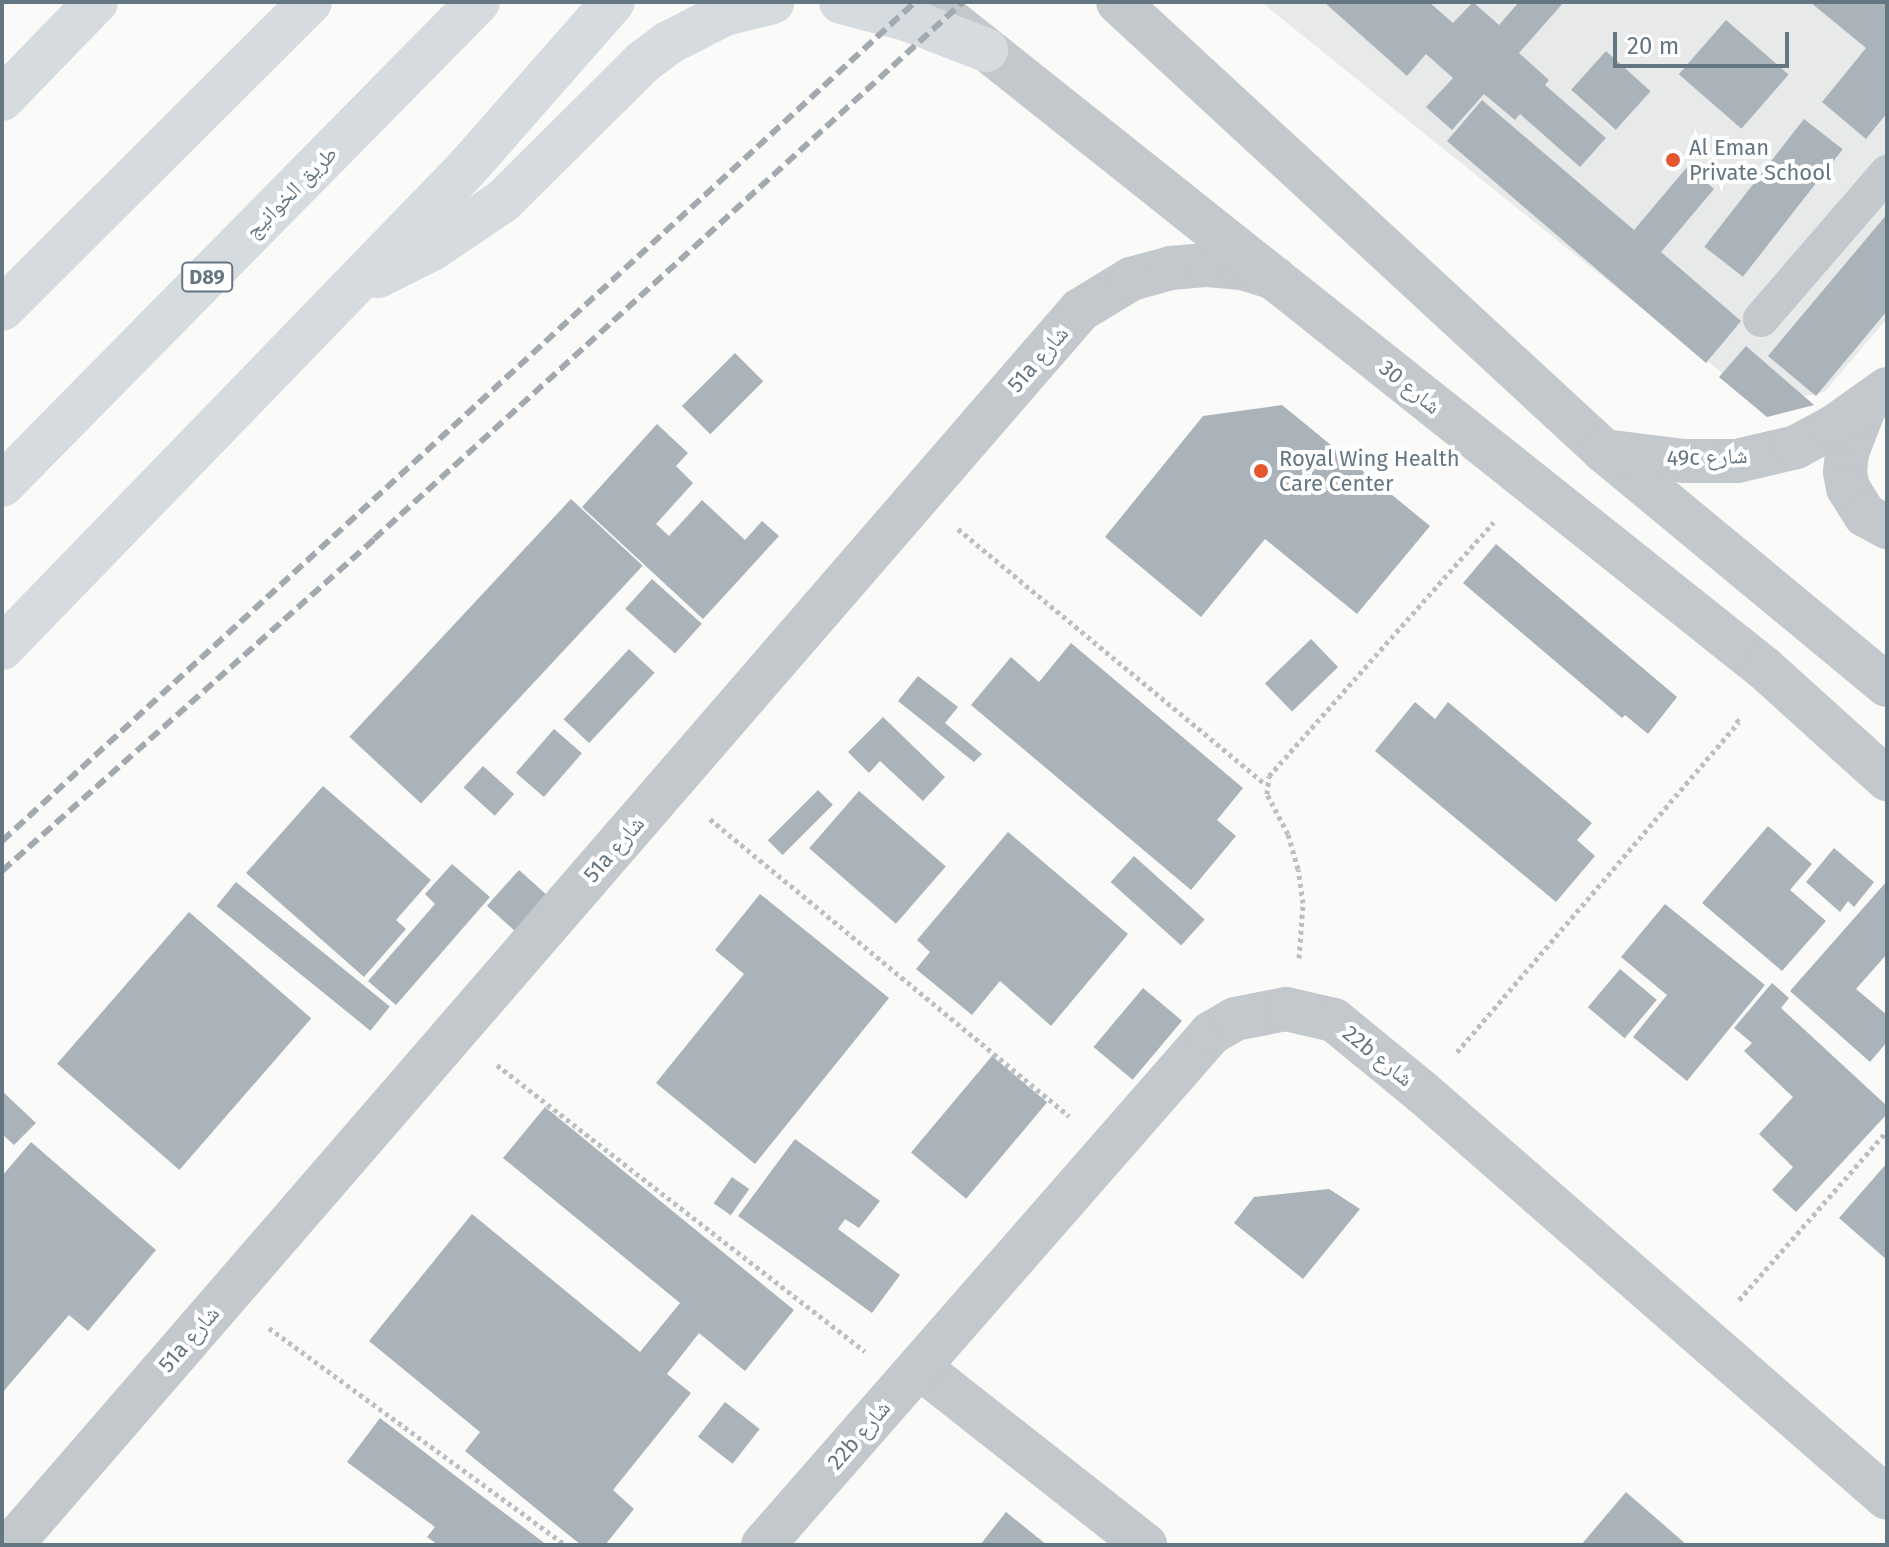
<!DOCTYPE html>
<html>
<head>
<meta charset="utf-8">
<style>
  body { margin:0 }
  #map { position:relative; width:1889px; height:1547px; overflow:hidden; background:#fafaf8; font-family:"Fira Sans","Noto Naskh Arabic",sans-serif }
  div>[style] { position:absolute }
  .built>* { inset:0; background:#e8e9e9 }
  .building>* { inset:0; background:#aab3b9; transform-origin:0 0 }
  .path>* { height:5px; margin-top:-2.5px; transform-origin:0; background:repeating-linear-gradient(90deg,#bbbfc2 0 4px,transparent 0 8px) }
  .service>* { height:36px; margin:-18px; padding:0 18px; transform-origin:18px; border-radius:18px; background:#c3c8cc }
  .minor>* { height:44px; margin:-22px; padding:0 22px; transform-origin:22px; border-radius:22px; background:#c3c8cc }
  .tertiary>* { height:44px; margin:-22px; padding:0 22px; transform-origin:22px; border-radius:22px; background:#c3c8cc }
  .primary>* { height:44px; margin:-22px; padding:0 22px; transform-origin:22px; border-radius:22px; background:#d6dbdf }
  .trunk>* { height:44px; margin:-22px; padding:0 22px; transform-origin:22px; border-radius:22px; background:#d6dbdf }
  .rail>* { height:6px; margin-top:-3px; transform-origin:0; background:repeating-linear-gradient(90deg,#a2aab0 0 12px,transparent 0 18px) }
  .dots>* { width:22px; height:22px; translate:-50% -50%; box-sizing:border-box; border:4px solid #fff; border-radius:50% }
  span { translate:-50% -50%; white-space:nowrap; text-align:center; line-height:1.15; -webkit-text-stroke:8px #fff; paint-order:stroke }
  .shield-label span { padding:2px 6px; background:#fff; border:2px solid; border-radius:6px; -webkit-text-stroke-width:0 }
  .shield-label { font-size:20px; color:#657683; font-weight:700 }
  .poi-label { font-size:22px; color:#657683 }
  .left { translate:0 -50%; text-align:left }
  .street-label { font-size:22px; color:#657683 }
  .frame { position:absolute; inset:0; border:4px solid #657683; pointer-events:none }
  .scale { position:absolute; left:1613px; top:32px; width:176px; height:36px; box-sizing:border-box; border:4px solid #657683; border-top:0; padding-left:10px; font-size:24px; line-height:28px; white-space:nowrap; color:#657683; -webkit-text-stroke:6px #fff; paint-order:stroke }
</style>
</head>
<body>
<div id="map">
  <div class="built">
    <div style="clip-path:polygon(1261px 2px,1887px 2px,1887px 319px,1824px 392px,1762px 405px)"></div>
  </div>
  <div class="building">
    <div style="clip-path:polygon(1324px 2px,1429px 2px,1453px 23px,1473px 2px,1499px 25px,1519px 2px,1564px 2px,1519px 53px,1549px 80px,1545px 85px,1606px 138px,1580px 167px,1520px 114px,1515px 120px,1484px 94px,1452px 130px,1426px 107px,1453px 78px,1426px 54px,1407px 76px)"></div>
    <div style="clip-path:polygon(1810px 2px,1887px 2px,1887px 113px,1866px 139px,1822px 102px,1866px 48px)"></div>
    <div style="left:1726px;top:20px;width:83px;height:72px;rotate:41deg"></div>
    <div style="left:1606px;top:51px;width:60px;height:52px;rotate:42deg"></div>
    <div style="clip-path:polygon(1482px 100px,1634px 230px,1688px 166px,1714px 189px,1661px 252px,1741px 321px,1706px 363px,1447px 141px)"></div>
    <div style="left:1804px;top:119px;width:49px;height:162px;rotate:38deg"></div>
    <div style="clip-path:polygon(1887px 214px,1887px 311px,1816px 396px,1768px 356px)"></div>
    <div style="clip-path:polygon(1746px 346px,1814px 405px,1767px 417px,1719px 377px)"></div>
    <div style="left:735px;top:353px;width:40px;height:75px;rotate:45deg"></div>
    <div style="clip-path:polygon(1282px 405px,1430px 526px,1357px 614px,1265px 539px,1201px 617px,1105px 537px,1203px 416px)"></div>
    <div style="clip-path:polygon(657px 424px,688px 453px,676px 466px,693px 483px,656px 524px,669px 536px,702px 500px,745px 540px,762px 521px,779px 536px,703px 619px,582px 507px)"></div>
    <div style="left:571px;top:499px;width:98px;height:325px;rotate:43deg"></div>
    <div style="clip-path:polygon(1496px 544px,1677px 697px,1648px 734px,1625px 715px,1622px 718px,1463px 583px)"></div>
    <div style="left:652px;top:579px;width:67px;height:40px;rotate:42deg"></div>
    <div style="left:1311px;top:639px;width:39px;height:64px;rotate:46deg"></div>
    <div style="clip-path:polygon(1071px 643px,1243px 788px,1217px 820px,1236px 836px,1191px 890px,971px 705px,1011px 657px,1039px 682px)"></div>
    <div style="left:629px;top:649px;width:35px;height:96px;rotate:43deg"></div>
    <div style="clip-path:polygon(918px 676px,958px 707px,945px 723px,982px 754px,974px 762px,898px 701px)"></div>
    <div style="clip-path:polygon(1415px 702px,1435px 719px,1448px 702px,1592px 823px,1577px 840px,1595px 856px,1556px 902px,1375px 751px)"></div>
    <div style="clip-path:polygon(883px 717px,945px 777px,923px 801px,880px 761px,869px 773px,848px 752px)"></div>
    <div style="left:554px;top:729px;width:37px;height:58px;rotate:41deg"></div>
    <div style="left:483px;top:766px;width:42px;height:29px;rotate:42deg"></div>
    <div style="clip-path:polygon(323px 786px,431px 880px,396px 920px,406px 929px,364px 977px,246px 873px)"></div>
    <div style="left:818px;top:790px;width:21px;height:71px;rotate:45deg"></div>
    <div style="left:859px;top:791px;width:115px;height:76px;rotate:41deg"></div>
    <div style="clip-path:polygon(1768px 826px,1812px 864px,1790px 890px,1826px 921px,1782px 971px,1702px 903px)"></div>
    <div style="clip-path:polygon(1008px 832px,1128px 934px,1051px 1026px,1000px 981px,972px 1015px,916px 969px,930px 952px,917px 940px)"></div>
    <div style="clip-path:polygon(1834px 848px,1874px 882px,1854px 907px,1848px 901px,1840px 912px,1806px 882px)"></div>
    <div style="left:1134px;top:856px;width:95px;height:35px;rotate:42deg"></div>
    <div style="clip-path:polygon(452px 864px,490px 897px,396px 1005px,368px 981px,435px 904px,425px 894px)"></div>
    <div style="left:519px;top:870px;width:39px;height:48px;rotate:42deg"></div>
    <div style="clip-path:polygon(1887px 881px,1887px 954px,1856px 989px,1887px 1015px,1887px 1042px,1870px 1062px,1790px 991px)"></div>
    <div style="left:236px;top:882px;width:198px;height:31px;rotate:39deg"></div>
    <div style="clip-path:polygon(760px 894px,889px 998px,755px 1164px,656px 1083px,744px 974px,715px 950px)"></div>
    <div style="clip-path:polygon(1665px 904px,1765px 985px,1687px 1081px,1633px 1037px,1667px 995px,1621px 957px)"></div>
    <div style="left:189px;top:912px;width:162px;height:201px;rotate:41deg"></div>
    <div style="left:1620px;top:969px;width:48px;height:50px;rotate:40deg"></div>
    <div style="clip-path:polygon(1772px 983px,1789px 998px,1781px 1008px,1887px 1106px,1887px 1114px,1796px 1212px,1772px 1190px,1793px 1167px,1759px 1134px,1793px 1097px,1744px 1051px,1752px 1043px,1734px 1028px)"></div>
    <div style="left:1143px;top:988px;width:51px;height:77px;rotate:40deg"></div>
    <div style="left:992px;top:1056px;width:72px;height:126px;rotate:40deg"></div>
    <div style="clip-path:polygon(2px 1091px,36px 1123px,14px 1145px,2px 1134px)"></div>
    <div style="clip-path:polygon(545px 1107px,794px 1310px,745px 1371px,699px 1333px,667px 1374px,691px 1393px,613px 1490px,634px 1509px,605px 1545px,581px 1545px,465px 1451px,480px 1432px,369px 1341px,472px 1214px,640px 1352px,680px 1303px,503px 1158px)"></div>
    <div style="clip-path:polygon(795px 1139px,880px 1201px,859px 1228px,845px 1219px,838px 1229px,900px 1275px,872px 1313px,738px 1216px)"></div>
    <div style="clip-path:polygon(31px 1142px,156px 1250px,88px 1331px,69px 1315px,2px 1393px,2px 1176px)"></div>
    <div style="clip-path:polygon(1887px 1163px,1887px 1260px,1839px 1218px)"></div>
    <div style="left:732px;top:1177px;width:21px;height:32px;rotate:35deg"></div>
    <div style="clip-path:polygon(1329px 1189px,1360px 1209px,1303px 1279px,1234px 1223px,1254px 1197px)"></div>
    <div style="left:725px;top:1402px;width:44px;height:44px;rotate:38deg"></div>
    <div style="clip-path:polygon(380px 1418px,466px 1484px,547px 1545px,438px 1545px,427px 1537px,435px 1527px,347px 1462px)"></div>
    <div style="clip-path:polygon(1626px 1492px,1687px 1545px,1581px 1545px)"></div>
    <div style="clip-path:polygon(1006px 1512px,1047px 1545px,980px 1545px)"></div>
  </div>
  <div class="path">
    <div style="left:958px;top:529px;width:399px;rotate:39.7deg"></div>
    <div style="left:710px;top:819px;width:466px;rotate:39.6deg"></div>
    <div style="left:1299px;top:958px;width:55px;rotate:-85.8deg"></div>
    <div style="left:1303px;top:903px;width:34px;rotate:-98deg"></div>
    <div style="left:1298px;top:869px;width:36px;rotate:-106deg"></div>
    <div style="left:1288px;top:834px;width:45px;rotate:-117.7deg"></div>
    <div style="left:1267px;top:794px;width:18px;rotate:-84deg"></div>
    <div style="left:1269px;top:776px;width:339px;rotate:-48.5deg"></div>
    <div style="left:1457px;top:1052px;width:434px;rotate:-49.5deg"></div>
    <div style="left:1739px;top:722px;width:4px;rotate:-135deg"></div>
    <div style="left:497px;top:1065px;width:466px;rotate:37.9deg"></div>
    <div style="left:1739px;top:1300px;width:225px;rotate:-48.8deg"></div>
    <div style="left:269px;top:1328px;width:367px;rotate:36.2deg"></div>
  </div>
  <div class="service">
    <div style="left:1761px;top:319px;width:193px;rotate:-49.2deg"></div>
  </div>
  <div class="minor">
    <div style="left:919px;top:1367px;width:288px;rotate:38.2deg"></div>
    <div style="left:11px;top:1545px;width:1633px;rotate:-49.12deg"></div>
    <div style="left:1080px;top:310px;width:60px;rotate:-31.3deg"></div>
    <div style="left:1131px;top:279px;width:41px;rotate:-15.4deg"></div>
    <div style="left:1171px;top:268px;width:36px;rotate:-5deg"></div>
    <div style="left:1207px;top:265px;width:35px;rotate:5deg"></div>
    <div style="left:1242px;top:268px;width:34px;rotate:17deg"></div>
    <div style="left:763px;top:1545px;width:680px;rotate:-48.81deg"></div>
    <div style="left:1211px;top:1033px;width:28px;rotate:-30deg"></div>
    <div style="left:1235px;top:1019px;width:52px;rotate:-11.1deg"></div>
    <div style="left:1286px;top:1009px;width:49px;rotate:12.9deg"></div>
    <div style="left:1334px;top:1020px;width:114px;rotate:39.3deg"></div>
    <div style="left:1422px;top:1092px;width:617px;rotate:41.12deg"></div>
  </div>
  <div class="tertiary">
    <div style="left:927px;top:2px;width:1070px;rotate:38.51deg"></div>
    <div style="left:1764px;top:668px;width:166px;rotate:42.1deg"></div>
    <div style="left:1118px;top:2px;width:662px;rotate:42.73deg"></div>
    <div style="left:1604px;top:451px;width:367px;rotate:39.6deg"></div>
    <div style="left:1865px;top:406px;width:50px;rotate:111deg"></div>
    <div style="left:1847px;top:453px;width:19px;rotate:96deg"></div>
    <div style="left:1845px;top:472px;width:16px;rotate:79deg"></div>
    <div style="left:1848px;top:488px;width:32px;rotate:58deg"></div>
    <div style="left:1865px;top:515px;width:25px;rotate:29deg"></div>
    <div style="left:1604px;top:451px;width:81px;rotate:7.1deg"></div>
    <div style="left:1684px;top:461px;width:53px"></div>
    <div style="left:1737px;top:461px;width:61px;rotate:-13.3deg"></div>
    <div style="left:1796px;top:447px;width:44px;rotate:-28.3deg"></div>
    <div style="left:1835px;top:426px;width:64px;rotate:-35.4deg"></div>
  </div>
  <div class="primary">
    <div style="left:841px;top:2px;width:67px;rotate:14.7deg"></div>
    <div style="left:906px;top:19px;width:86px;rotate:21.2deg"></div>
    <div style="left:2px;top:99px;width:135px;rotate:-45.9deg"></div>
    <div style="left:378px;top:276px;width:60px;rotate:-26.6deg"></div>
    <div style="left:432px;top:249px;width:86px;rotate:-34.1deg"></div>
    <div style="left:503px;top:201px;width:197px;rotate:-44.8deg"></div>
    <div style="left:643px;top:62px;width:31px;rotate:-37deg"></div>
    <div style="left:668px;top:43px;width:64px;rotate:-27deg"></div>
    <div style="left:725px;top:14px;width:49px;rotate:-14deg"></div>
    <div style="left:2px;top:648px;width:668px;rotate:-45.91deg"></div>
    <div style="left:467px;top:168px;width:221px;rotate:-48.7deg"></div>
  </div>
  <div class="trunk">
    <div style="left:2px;top:309px;width:435px;rotate:-44.9deg"></div>
    <div style="left:2px;top:485px;width:678px;rotate:-45.42deg"></div>
  </div>
  <div class="rail">
    <div style="left:2px;top:841px;width:1240px;rotate:-42.58deg"></div>
    <div style="left:2px;top:871px;width:499px;rotate:-41.7deg"></div>
    <div style="left:374px;top:539px;width:797px;rotate:-42.36deg"></div>
  </div>
  <div class="dots">
    <div style="left:1673px;top:160px;background:#e4572e"></div>
    <div style="left:1261px;top:471px;background:#e4572e"></div>
  </div>
  <div class="shield-label">
    <span style="left:207px;top:277px">D89</span>
  </div>
  <div class="poi-label">
    <span class="left" style="left:1689px;top:160px">Al Eman<br>Private School</span>
    <span class="left" style="left:1279px;top:471px">Royal Wing Health<br>Care Center</span>
  </div>
  <div class="street-label">
    <span style="left:291px;top:192px;rotate:-45deg">طريق الخوانيج</span>
    <span style="left:1038px;top:359px;rotate:-49deg">51a شارع</span>
    <span style="left:1410px;top:387px;rotate:39deg">شارع 30</span>
    <span style="left:1707px;top:457px;rotate:-2deg">49c شارع</span>
    <span style="left:614px;top:849px;rotate:-49deg">51a شارع</span>
    <span style="left:1378px;top:1056px;rotate:39deg">22b شارع</span>
    <span style="left:189px;top:1339px;rotate:-49deg">51a شارع</span>
    <span style="left:859px;top:1435px;rotate:-49deg">22b شارع</span>
  </div>
  <div class="frame"></div>
  <div class="scale">20 m</div>
</div>
</body>
</html>
